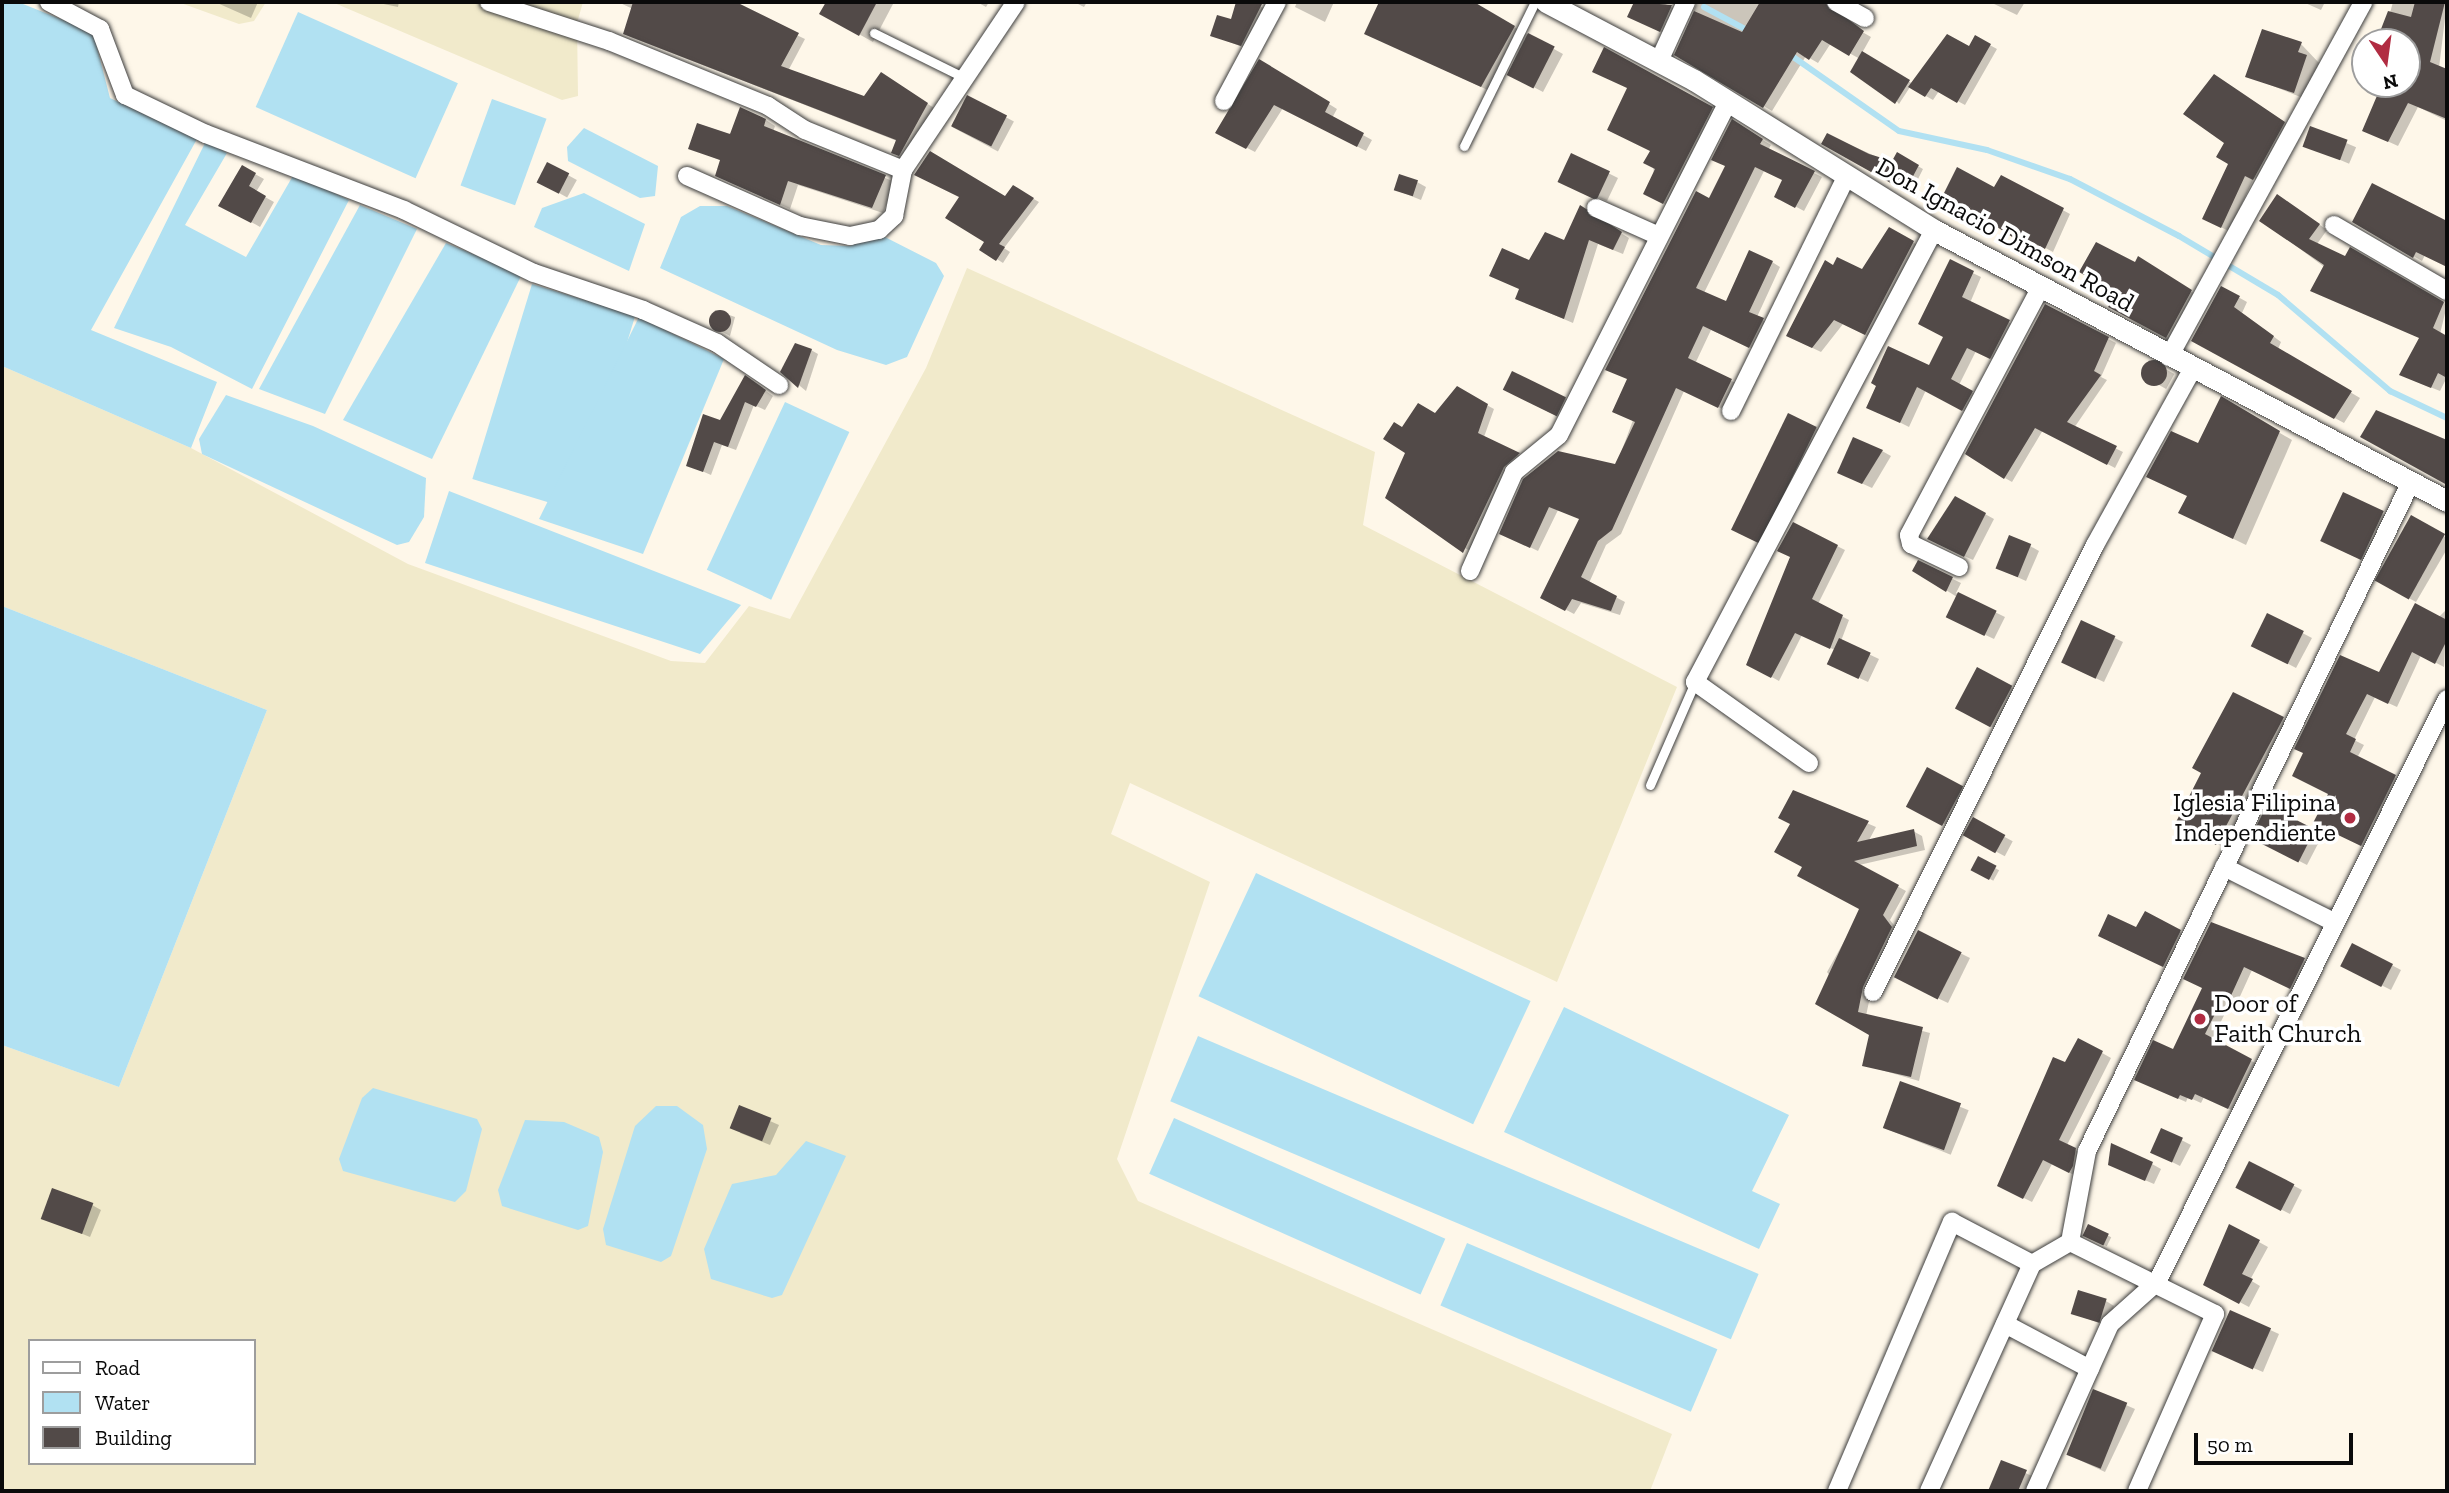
<!DOCTYPE html>
<html>
<head>
<meta charset="utf-8">
<style>
  body { margin:0 }
  #map { position:relative; width:2449px; height:1493px; overflow:hidden; background:#fef7e9; font-family:"Zilla Slab",serif }
  div>[style] { position:absolute }
  .farmland>* { inset:0; background:#f1eacb }
  .water>* { inset:0; background:#b1e1f2; transform-origin:0 0 }
  .shadow>* { inset:0; background:#0003; transform-origin:0 0 }
  .stream>* { height:6px; margin:-3px; padding:0 3px; transform-origin:3px; border-radius:3px; background:#b1e1f2 }
  .building>* { inset:0; background:#524a48; transform-origin:0 0 }
  .round { border-radius:50% }
  .roads { filter:drop-shadow(0 0 2px #3d3d3d) drop-shadow(0 0 2px #3d3d3d) }
  .service>* { height:9px; margin:-4.5px; padding:0 4.5px; transform-origin:4.5px; border-radius:4.5px; background:#fff }
  .minor>* { height:18px; margin:-9px; padding:0 9px; transform-origin:9px; border-radius:9px; background:#fff }
  .tertiary>* { height:21px; margin:-10.5px; padding:0 10.5px; transform-origin:10.5px; border-radius:10.5px; background:#fff }
  .dots>* { width:19px; height:19px; translate:-50% -50%; box-sizing:border-box; border:4px solid #fff; border-radius:50% }
  span { translate:-50% -50%; white-space:nowrap; text-align:center; line-height:1.15; -webkit-text-stroke:7px #fff; paint-order:stroke }
  .street-label { font-size:26px; color:#0a0a0a }
  .poi-label { font-size:26px; color:#0a0a0a }
  .right { translate:-100% -50%; text-align:right }
  .left { translate:0 -50%; text-align:left }
  .frame { position:absolute; inset:0; border:4px solid #0a0a0a; pointer-events:none }
  .legend { position:absolute; left:28px; top:1339px; width:228px; height:126px; box-sizing:border-box; background:#fff; border:2px solid #9d9d9d; margin:0; padding:9px 12px; list-style:none; font-size:21px; color:#0a0a0a }
  .legend li { display:flex; align-items:center; gap:14px; height:35px }
  .legend b { width:35px; border:2px solid #9d9d9d }
  .north { position:absolute; left:2351px; top:28px; width:70px; height:70px; box-sizing:border-box; background:#fff; border:2px solid #9d9d9d; border-radius:50%; rotate:167deg; font-size:19px; font-weight:700; line-height:28px; text-align:center; color:#0a0a0a }
  .north::after { content:''; display:block; margin:auto; width:24px; height:32px; background:#b12c42; clip-path:polygon(50% 0,100% 100%,50% 72%,0 100%) }
  .scale { position:absolute; left:2194px; top:1433px; width:159px; height:32px; box-sizing:border-box; border:4px solid #0a0a0a; border-top:0; padding-left:9px; font-size:21px; line-height:24px; white-space:nowrap; color:#0a0a0a; -webkit-text-stroke:5px #fff; paint-order:stroke }
</style>
</head>
<body>
<div id="map">
  <div class="farmland">
    <div style="clip-path:polygon(178px 2px,266px 2px,254px 21px,239px 24px)"></div>
    <div style="clip-path:polygon(332px 2px,583px 2px,577px 23px,578px 96px,562px 100px)"></div>
    <div style="clip-path:polygon(evenodd,967px 268px,1375px 452px,1363px 525px,1677px 687px,1557px 982px,1130px 783px,1111px 834px,1210px 882px,1117px 1159px,1138px 1201px,1672px 1434px,1650px 1491px,2px 1491px,2px 1045px,119px 1087px,267px 710px,2px 606px,2px 366px,191px 448px,408px 564px,671px 661px,705px 663px,749px 606px,790px 619px,926px 368px,967px 268px,30px 1341px,254px 1341px,254px 1463px,30px 1463px,30px 1341px)"></div>
  </div>
  <div class="water">
    <div style="clip-path:polygon(2px 2px,18px 2px,93px 32px,110px 98px,197px 139px,91px 330px,217px 382px,191px 448px,2px 366px)"></div>
    <div style="left:298px;top:12px;width:175px;height:104px;rotate:24deg"></div>
    <div style="left:492px;top:99px;width:58px;height:92px;rotate:20deg"></div>
    <div style="clip-path:polygon(584px 128px,658px 166px,655px 196px,640px 198px,568px 161px,567px 147px)"></div>
    <div style="clip-path:polygon(206px 141px,227px 153px,185px 225px,246px 257px,294px 174px,349px 200px,252px 389px,171px 347px,114px 328px)"></div>
    <div style="clip-path:polygon(584px 193px,645px 224px,629px 271px,534px 227px,542px 208px)"></div>
    <div style="clip-path:polygon(360px 205px,417px 229px,325px 414px,259px 389px)"></div>
    <div style="clip-path:polygon(700px 206px,727px 206px,821px 245px,850px 246px,879px 234px,936px 263px,944px 276px,907px 357px,886px 365px,837px 350px,660px 268px,681px 217px)"></div>
    <div style="clip-path:polygon(446px 243px,522px 274px,432px 459px,343px 420px)"></div>
    <div style="left:532px;top:284px;width:108px;height:204px;rotate:17deg"></div>
    <div style="clip-path:polygon(639px 317px,724px 359px,643px 554px,539px 519px)"></div>
    <div style="clip-path:polygon(226px 395px,313px 426px,426px 478px,424px 517px,409px 542px,397px 545px,202px 454px,199px 439px)"></div>
    <div style="left:785px;top:402px;width:71px;height:185px;rotate:25deg"></div>
    <div style="clip-path:polygon(449px 491px,741px 605px,700px 654px,425px 563px)"></div>
    <div style="clip-path:polygon(2px 606px,267px 710px,119px 1087px,2px 1045px)"></div>
    <div style="left:1256px;top:873px;width:303px;height:136px;rotate:25deg"></div>
    <div style="clip-path:polygon(1564px 1007px,1789px 1115px,1752px 1191px,1780px 1204px,1759px 1249px,1504px 1132px)"></div>
    <div style="left:1198px;top:1036px;width:609px;height:71px;rotate:23deg"></div>
    <div style="clip-path:polygon(373px 1088px,477px 1119px,482px 1129px,466px 1191px,455px 1202px,343px 1171px,339px 1159px,362px 1098px)"></div>
    <div style="clip-path:polygon(656px 1106px,677px 1106px,703px 1125px,707px 1149px,671px 1256px,661px 1262px,606px 1245px,603px 1229px,635px 1126px)"></div>
    <div style="left:1174px;top:1118px;width:297px;height:61px;rotate:24deg"></div>
    <div style="clip-path:polygon(525px 1120px,564px 1122px,599px 1137px,603px 1152px,588px 1226px,578px 1230px,502px 1206px,498px 1190px)"></div>
    <div style="clip-path:polygon(806px 1141px,846px 1156px,782px 1295px,772px 1298px,711px 1279px,704px 1249px,732px 1184px,776px 1175px)"></div>
    <div style="left:1467px;top:1243px;width:272px;height:68px;rotate:23deg"></div>
  </div>
  <div class="shadow">
    <div style="clip-path:polygon(215px 2px,258px 2px,251px 18px)"></div>
    <div style="clip-path:polygon(374px 2px,399px 2px,398px 7px)"></div>
    <div style="clip-path:polygon(618px 2px,727px 2px,805px 39px,788px 71px,865px 98px,889px 79px,934px 108px,907px 159px,893px 152px,897px 141px,633px 38px,625px 34px,633px 9px)"></div>
    <div style="clip-path:polygon(828px 2px,889px 2px,893px 4px,873px 42px,821px 13px)"></div>
    <div style="clip-path:polygon(977px 2px,989px 2px,986px 7px)"></div>
    <div style="clip-path:polygon(1074px 2px,1087px 2px,1084px 7px)"></div>
    <div style="clip-path:polygon(1238px 2px,1270px 9px,1250px 50px,1212px 35px,1232px 21px)"></div>
    <div style="clip-path:polygon(1297px 2px,1334px 2px,1325px 22px,1295px 7px)"></div>
    <div style="clip-path:polygon(1382px 2px,1469px 2px,1563px 54px,1543px 92px,1509px 74px,1520px 45px,1494px 93px,1366px 33px)"></div>
    <div style="clip-path:polygon(1636px 2px,1661px 2px,1680px 11px,1669px 36px,1629px 16px)"></div>
    <div style="clip-path:polygon(1697px 2px,1834px 2px,1838px 18px,1871px 37px,1862px 53px,1913px 84px,1969px 48px,1975px 37px,1997px 49px,1965px 105px,1939px 91px,1933px 100px,1910px 87px,1899px 104px,1860px 59px,1831px 43px,1818px 63px,1806px 56px,1772px 111px,1677px 54px)"></div>
    <div style="clip-path:polygon(1990px 2px,2025px 2px,2017px 15px)"></div>
    <div style="clip-path:polygon(2303px 2px,2325px 2px,2321px 10px)"></div>
    <div style="clip-path:polygon(2393px 2px,2447px 2px,2439px 68px,2447px 72px,2447px 121px,2418px 107px,2398px 146px,2365px 131px,2380px 95px,2361px 85px,2365px 75px,2365px 84px,2407px 84px,2407px 42px,2382px 42px)"></div>
    <div style="clip-path:polygon(2301px 44px,2320px 64px,2308px 100px,2248px 76px)"></div>
    <div style="clip-path:polygon(1605px 50px,1723px 115px,1675px 209px,1656px 200px,1652px 151px,1629px 89px)"></div>
    <div style="clip-path:polygon(1260px 61px,1337px 109px,1332px 118px,1372px 140px,1366px 151px,1283px 108px,1255px 152px,1226px 137px)"></div>
    <div style="clip-path:polygon(2222px 81px,2292px 127px,2261px 183px,2254px 178px,2229px 231px,2212px 223px,2230px 163px)"></div>
    <div style="left:968px;top:97px;width:52px;height:34px;rotate:28deg"></div>
    <div style="clip-path:polygon(766px 120px,775px 126px,773px 132px,895px 182px,883px 213px,798px 185px,790px 209px,727px 181px,722px 161px,691px 148px)"></div>
    <div style="clip-path:polygon(1733px 122px,1771px 145px,1768px 150px,1822px 177px,1804px 211px,1776px 196px,1784px 180px,1764px 171px,1704px 293px,1727px 303px,1772px 262px,1780px 267px,1757px 317px,1771px 325px,1758px 351px,1711px 330px,1695px 364px,1740px 385px,1727px 411px,1684px 391px,1621px 534px,1606px 545px,1589px 583px,1625px 602px,1620px 615px,1581px 603px,1574px 614px,1542px 597px,1581px 519px,1558px 510px,1538px 551px,1501px 533px,1616px 466px,1727px 166px)"></div>
    <div style="left:2311px;top:128px;width:49px;height:18px;rotate:23deg"></div>
    <div style="clip-path:polygon(1828px 135px,1893px 164px,1898px 155px,1923px 169px,1917px 181px,1908px 176px,1901px 188px,1823px 143px)"></div>
    <div style="clip-path:polygon(1572px 155px,1618px 178px,1607px 201px,1568px 186px)"></div>
    <div style="left:548px;top:164px;width:33px;height:20px;rotate:29deg"></div>
    <div style="clip-path:polygon(242px 167px,264px 179px,256px 192px,274px 202px,260px 227px,221px 205px)"></div>
    <div style="clip-path:polygon(2002px 177px,2070px 214px,2053px 252px,2040px 245px,2037px 251px,1969px 207px,1964px 217px,1941px 204px,1995px 189px)"></div>
    <div style="clip-path:polygon(1417px 182px,1426px 187px,1421px 200px,1396px 190px)"></div>
    <div style="clip-path:polygon(2372px 186px,2447px 221px,2447px 266px,2425px 255px,2422px 261px,2355px 222px)"></div>
    <div style="clip-path:polygon(1013px 187px,1039px 202px,1004px 248px,1010px 252px,1003px 263px,981px 249px)"></div>
    <div style="clip-path:polygon(2286px 201px,2327px 230px,2317px 244px,2346px 258px,2350px 250px,2447px 305px,2440px 334px,2447px 338px,2447px 377px,2440px 391px,2410px 379px,2420px 338px,2261px 220px)"></div>
    <div style="clip-path:polygon(1580px 208px,1629px 238px,1623px 254px,1598px 244px,1573px 323px,1526px 303px,1521px 290px,1530px 262px,1565px 242px)"></div>
    <div style="clip-path:polygon(1889px 230px,1922px 247px,1874px 339px,1843px 324px,1821px 352px,1796px 340px,1834px 267px,1862px 272px)"></div>
    <div style="left:2139px;top:259px;width:70px;height:56px;rotate:32deg"></div>
    <div style="clip-path:polygon(1950px 262px,1981px 277px,1970px 303px,2018px 327px,1999px 363px,1976px 351px,1959px 385px,1980px 397px,1971px 415px,1926px 390px,1909px 427px,1869px 407px,1889px 348px,1930px 368px,1945px 337px)"></div>
    <div style="clip-path:polygon(2222px 288px,2247px 302px,2242px 313px,2281px 342px,2278px 349px,2360px 398px,2344px 423px,2193px 341px)"></div>
    <div style="clip-path:polygon(2046px 306px,2116px 343px,2101px 377px,2107px 380px,2074px 428px,2123px 452px,2115px 468px,2043px 430px,2012px 482px,2005px 478px)"></div>
    <div style="clip-path:polygon(715px 310px,735px 317px,730px 336px,711px 326px)"></div>
    <div style="clip-path:polygon(811px 350px,818px 354px,806px 391px,783px 372px)"></div>
    <div style="left:2149px;top:360px;width:29px;height:17px;rotate:29deg"></div>
    <div style="clip-path:polygon(753px 382px,773px 396px,765px 410px,754px 405px,736px 450px,722px 445px,711px 475px,688px 465px)"></div>
    <div style="clip-path:polygon(1457px 389px,1494px 409px,1484px 437px,1524px 458px,1474px 553px,1430px 529px,1403px 430px,1436px 415px)"></div>
    <div style="clip-path:polygon(1504px 389px,1565px 398px,1571px 402px,1562px 419px)"></div>
    <div style="clip-path:polygon(2222px 399px,2292px 440px,2246px 545px,2193px 519px,2189px 496px,2199px 445px)"></div>
    <div style="clip-path:polygon(1816px 428px,1825px 433px,1766px 545px,1738px 533px)"></div>
    <div style="clip-path:polygon(1882px 451px,1891px 456px,1872px 488px,1848px 477px)"></div>
    <div style="clip-path:polygon(2344px 495px,2397px 521px,2375px 566px,2336px 548px)"></div>
    <div style="clip-path:polygon(1956px 498px,1994px 519px,1973px 560px,1938px 544px)"></div>
    <div style="clip-path:polygon(2411px 518px,2447px 538px,2447px 549px,2416px 602px,2378px 581px)"></div>
    <div style="clip-path:polygon(1793px 524px,1845px 550px,1818px 604px,1849px 620px,1841px 641px,1879px 659px,1868px 682px,1838px 668px,1835px 650px,1802px 635px,1779px 681px,1748px 664px,1792px 557px)"></div>
    <div style="clip-path:polygon(2030px 546px,2039px 551px,2026px 581px,2006px 572px)"></div>
    <div style="clip-path:polygon(1918px 562px,1961px 583px,1956px 593px,2005px 617px,1994px 639px,1956px 621px,1957px 597px,1914px 570px)"></div>
    <div style="clip-path:polygon(2447px 609px,2444px 667px,2421px 655px,2397px 707px,2375px 697px,2354px 740px,2364px 745px,2357px 758px,2404px 782px,2370px 850px,2324px 827px,2330px 794px,2302px 780px,2380px 675px)"></div>
    <div style="clip-path:polygon(2268px 615px,2312px 638px,2296px 668px,2261px 650px)"></div>
    <div style="clip-path:polygon(2082px 622px,2123px 642px,2104px 682px,2071px 667px)"></div>
    <div style="left:1978px;top:669px;width:48px;height:44px;rotate:29deg"></div>
    <div style="clip-path:polygon(2233px 695px,2294px 725px,2227px 849px,2188px 829px)"></div>
    <div style="left:1927px;top:770px;width:49px;height:40px;rotate:27deg"></div>
    <div style="clip-path:polygon(1794px 792px,1876px 827px,1868px 842px,1913px 831px,1922px 836px,1925px 850px,1859px 865px,1906px 891px,1890px 920px,1900px 933px,1871px 992px,1866px 1016px,1930px 1033px,1919px 1081px,1864px 1065px,1871px 1034px,1827px 972px,1862px 909px,1804px 866px,1792px 824px)"></div>
    <div style="left:1973px;top:820px;width:45px;height:17px;rotate:28deg"></div>
    <div style="clip-path:polygon(2314px 831px,2322px 836px,2307px 865px,2262px 842px)"></div>
    <div style="left:1979px;top:859px;width:23px;height:12px;rotate:29deg"></div>
    <div style="clip-path:polygon(2146px 913px,2189px 937px,2173px 971px,2109px 941px,2137px 929px)"></div>
    <div style="clip-path:polygon(2211px 924px,2312px 964px,2298px 992px,2252px 970px,2237px 1003px,2231px 1001px,2212px 1040px,2259px 1065px,2236px 1112px,2204px 1097px,2201px 1103px,2188px 1097px,2186px 1102px,2144px 1083px,2174px 1051px,2204px 988px)"></div>
    <div style="clip-path:polygon(1918px 932px,1970px 958px,1948px 1003px,1904px 982px)"></div>
    <div style="clip-path:polygon(2353px 945px,2401px 970px,2391px 990px,2351px 970px)"></div>
    <div style="clip-path:polygon(2079px 1040px,2111px 1058px,2067px 1145px,2084px 1155px,2078px 1177px,2052px 1164px,2032px 1202px,2008px 1190px)"></div>
    <div style="left:1901px;top:1083px;width:73px;height:48px;rotate:22deg"></div>
    <div style="clip-path:polygon(740px 1108px,779px 1125px,770px 1145px,740px 1133px)"></div>
    <div style="clip-path:polygon(2162px 1130px,2191px 1145px,2180px 1166px,2160px 1156px)"></div>
    <div style="clip-path:polygon(2250px 1163px,2302px 1190px,2290px 1214px,2246px 1191px)"></div>
    <div style="clip-path:polygon(2152px 1164px,2161px 1169px,2154px 1184px,2119px 1169px)"></div>
    <div style="clip-path:polygon(92px 1205px,101px 1210px,90px 1237px,43px 1218px)"></div>
    <div style="left:2089px;top:1226px;width:25px;height:10px;rotate:27deg"></div>
    <div style="clip-path:polygon(2230px 1226px,2268px 1247px,2250px 1280px,2260px 1286px,2249px 1307px,2205px 1284px)"></div>
    <div style="clip-path:polygon(2106px 1301px,2114px 1306px,2107px 1326px,2072px 1313px)"></div>
    <div style="clip-path:polygon(2231px 1312px,2279px 1334px,2263px 1372px,2223px 1355px)"></div>
    <div style="clip-path:polygon(2094px 1391px,2135px 1409px,2105px 1472px,2075px 1458px)"></div>
    <div style="clip-path:polygon(2002px 1462px,2034px 1477px,2029px 1491px,1990px 1491px)"></div>
  </div>
  <div class="stream">
    <div style="left:1704px;top:7px;width:51px;rotate:28.1deg"></div>
    <div style="left:1789px;top:54px;width:134px;rotate:35deg"></div>
    <div style="left:1899px;top:131px;width:90px;rotate:12.2deg"></div>
    <div style="left:1987px;top:150px;width:88px;rotate:19.3deg"></div>
    <div style="left:2070px;top:179px;width:123px;rotate:27.6deg"></div>
    <div style="left:2179px;top:236px;width:115px;rotate:30.8deg"></div>
    <div style="left:2278px;top:295px;width:148px;rotate:40.6deg"></div>
    <div style="left:2390px;top:391px;width:63px;rotate:25.3deg"></div>
  </div>
  <div class="building">
    <div style="clip-path:polygon(633px 2px,736px 2px,799px 33px,781px 66px,864px 96px,881px 72px,928px 103px,899px 156px,891px 153px,896px 140px,623px 34px)"></div>
    <div style="clip-path:polygon(826px 2px,877px 2px,859px 36px,819px 14px)"></div>
    <div style="clip-path:polygon(1236px 2px,1263px 2px,1241px 46px,1210px 36px,1217px 15px,1231px 19px)"></div>
    <div style="clip-path:polygon(1379px 2px,1474px 2px,1515px 26px,1481px 87px,1364px 34px)"></div>
    <div style="clip-path:polygon(1634px 2px,1672px 5px,1660px 32px,1627px 17px)"></div>
    <div style="clip-path:polygon(1760px 2px,1825px 2px,1864px 31px,1849px 56px,1822px 40px,1809px 60px,1797px 52px,1763px 108px,1674px 55px,1694px 11px,1742px 32px)"></div>
    <div style="clip-path:polygon(2415px 2px,2445px 2px,2430px 62px,2447px 69px,2447px 119px,2408px 103px,2388px 142px,2362px 131px,2382px 84px,2407px 84px,2407px 42px,2376px 42px,2388px 11px,2411px 17px)"></div>
    <div style="clip-path:polygon(2262px 29px,2302px 42px,2298px 52px,2307px 55px,2294px 93px,2245px 77px)"></div>
    <div style="left:1528px;top:33px;width:30px;height:47px;rotate:27deg"></div>
    <div style="clip-path:polygon(1947px 34px,1969px 46px,1975px 35px,1991px 44px,1957px 103px,1931px 88px,1925px 97px,1908px 87px)"></div>
    <div style="clip-path:polygon(1604px 47px,1713px 107px,1663px 204px,1643px 194px,1655px 169px,1643px 163px,1650px 151px,1607px 130px,1627px 88px,1592px 72px)"></div>
    <div style="clip-path:polygon(1862px 51px,1910px 80px,1895px 104px,1850px 72px)"></div>
    <div style="clip-path:polygon(1259px 59px,1330px 102px,1325px 112px,1364px 133px,1357px 147px,1274px 105px,1246px 149px,1215px 133px)"></div>
    <div style="clip-path:polygon(2214px 74px,2285px 122px,2253px 180px,2245px 176px,2221px 228px,2202px 219px,2228px 164px,2216px 157px,2224px 143px,2183px 114px)"></div>
    <div style="left:967px;top:95px;width:45px;height:35px;rotate:27deg"></div>
    <div style="clip-path:polygon(740px 107px,766px 119px,764px 126px,886px 175px,872px 208px,788px 181px,780px 205px,715px 176px,720px 160px,688px 149px,697px 123px,730px 134px)"></div>
    <div style="clip-path:polygon(1732px 119px,1763px 139px,1760px 144px,1815px 171px,1795px 208px,1774px 197px,1782px 180px,1755px 167px,1696px 288px,1726px 301px,1749px 250px,1773px 261px,1749px 312px,1764px 318px,1749px 348px,1703px 326px,1688px 358px,1732px 379px,1718px 408px,1676px 388px,1612px 530px,1598px 541px,1581px 577px,1617px 596px,1611px 611px,1572px 599px,1565px 611px,1540px 598px,1579px 519px,1549px 507px,1530px 548px,1499px 534px,1523px 479px,1558px 451px,1615px 464px,1635px 422px,1612px 412px,1627px 379px,1605px 370px,1696px 191px,1709px 198px,1725px 166px,1711px 160px)"></div>
    <div style="left:2310px;top:126px;width:40px;height:22px;rotate:20deg"></div>
    <div style="clip-path:polygon(1827px 133px,1869px 154px,1892px 161px,1897px 152px,1919px 165px,1911px 180px,1902px 175px,1896px 186px,1821px 144px)"></div>
    <div style="clip-path:polygon(930px 151px,1005px 196px,1013px 185px,1034px 198px,999px 244px,1005px 247px,996px 261px,979px 250px,984px 242px,945px 218px,959px 197px,914px 175px)"></div>
    <div style="left:1571px;top:153px;width:43px;height:32px;rotate:25deg"></div>
    <div style="left:547px;top:162px;width:25px;height:23px;rotate:27deg"></div>
    <div style="clip-path:polygon(242px 165px,256px 173px,249px 186px,266px 196px,251px 223px,218px 206px)"></div>
    <div style="clip-path:polygon(1957px 167px,1994px 187px,2001px 175px,2064px 208px,2045px 249px,2032px 242px,2029px 248px,1962px 204px,1956px 214px,1938px 205px)"></div>
    <div style="left:1399px;top:174px;width:20px;height:17px;rotate:18deg"></div>
    <div style="clip-path:polygon(2372px 183px,2447px 221px,2447px 267px,2416px 252px,2413px 258px,2352px 222px)"></div>
    <div style="clip-path:polygon(2277px 194px,2320px 224px,2309px 239px,2345px 256px,2350px 247px,2444px 302px,2433px 328px,2447px 336px,2447px 378px,2438px 373px,2431px 388px,2399px 375px,2419px 338px,2310px 291px,2324px 265px,2259px 221px)"></div>
    <div style="clip-path:polygon(1580px 205px,1622px 232px,1613px 250px,1589px 240px,1564px 319px,1515px 299px,1519px 289px,1489px 276px,1502px 248px,1529px 260px,1545px 232px,1564px 240px)"></div>
    <div style="clip-path:polygon(1889px 227px,1914px 241px,1865px 335px,1834px 320px,1812px 348px,1786px 336px,1825px 260px,1833px 265px,1837px 257px,1862px 269px)"></div>
    <div style="clip-path:polygon(2096px 242px,2135px 262px,2138px 256px,2192px 290px,2166px 338px,2108px 307px,2116px 293px,2079px 272px)"></div>
    <div style="clip-path:polygon(1950px 259px,1974px 271px,1962px 297px,2010px 320px,1990px 359px,1967px 348px,1951px 379px,1973px 391px,1962px 411px,1917px 387px,1900px 423px,1866px 408px,1876px 386px,1871px 383px,1888px 346px,1929px 365px,1943px 337px,1918px 324px)"></div>
    <div style="clip-path:polygon(2221px 286px,2240px 296px,2234px 307px,2274px 336px,2270px 343px,2352px 391px,2334px 419px,2191px 341px)"></div>
    <div style="clip-path:polygon(2045px 304px,2109px 337px,2094px 371px,2101px 375px,2067px 422px,2117px 446px,2107px 465px,2035px 428px,2004px 479px,1965px 454px)"></div>
    <div class="round" style="left:709px;top:310px;width:22px;height:22px"></div>
    <div style="clip-path:polygon(795px 343px,812px 349px,798px 388px,780px 372px)"></div>
    <div class="round" style="left:2141px;top:360px;width:26px;height:26px"></div>
    <div style="left:1512px;top:371px;width:60px;height:21px;rotate:26deg"></div>
    <div style="clip-path:polygon(745px 375px,766px 390px,756px 407px,745px 402px,728px 447px,714px 442px,703px 472px,686px 466px,703px 414px,720px 420px)"></div>
    <div style="clip-path:polygon(1457px 386px,1488px 404px,1478px 433px,1520px 453px,1504px 467px,1463px 553px,1385px 498px,1405px 453px,1383px 439px,1394px 422px,1402px 427px,1418px 403px,1435px 413px)"></div>
    <div style="clip-path:polygon(2221px 396px,2280px 431px,2233px 539px,2178px 513px,2187px 496px,2146px 477px,2171px 431px,2198px 443px)"></div>
    <div style="clip-path:polygon(2376px 410px,2447px 440px,2447px 485px,2360px 437px)"></div>
    <div style="left:1788px;top:413px;width:32px;height:130px;rotate:26deg"></div>
    <div style="clip-path:polygon(1853px 437px,1883px 450px,1862px 484px,1837px 473px)"></div>
    <div style="left:2343px;top:492px;width:45px;height:54px;rotate:25deg"></div>
    <div style="clip-path:polygon(1955px 496px,1986px 513px,1964px 557px,1927px 539px)"></div>
    <div style="left:2411px;top:515px;width:39px;height:75px;rotate:29deg"></div>
    <div style="clip-path:polygon(1793px 522px,1838px 545px,1812px 599px,1843px 615px,1830px 649px,1795px 633px,1771px 678px,1746px 665px,1790px 557px,1777px 551px)"></div>
    <div style="left:2009px;top:535px;width:24px;height:36px;rotate:22deg"></div>
    <div style="clip-path:polygon(1918px 560px,1953px 577px,1946px 592px,1912px 571px)"></div>
    <div style="left:1958px;top:592px;width:43px;height:28px;rotate:26deg"></div>
    <div style="clip-path:polygon(2415px 603px,2447px 620px,2447px 640px,2435px 664px,2412px 652px,2388px 704px,2367px 694px,2346px 734px,2356px 739px,2350px 752px,2396px 775px,2361px 846px,2313px 823px,2328px 794px,2292px 776px,2303px 753px,2294px 749px,2340px 655px,2379px 672px)"></div>
    <div style="left:2267px;top:613px;width:41px;height:37px;rotate:26deg"></div>
    <div style="left:2081px;top:620px;width:38px;height:47px;rotate:25deg"></div>
    <div style="left:1839px;top:638px;width:35px;height:29px;rotate:25deg"></div>
    <div style="left:1977px;top:667px;width:40px;height:47px;rotate:28deg"></div>
    <div style="clip-path:polygon(2233px 692px,2284px 717px,2216px 845px,2175px 824px,2201px 773px,2192px 768px)"></div>
    <div style="left:1927px;top:767px;width:41px;height:45px;rotate:28deg"></div>
    <div style="clip-path:polygon(1793px 790px,1869px 821px,1857px 842px,1914px 829px,1917px 846px,1854px 861px,1899px 885px,1883px 915px,1892px 927px,1863px 987px,1858px 1012px,1923px 1027px,1911px 1077px,1862px 1066px,1869px 1035px,1815px 1004px,1859px 909px,1797px 876px,1802px 867px,1774px 852px,1790px 824px,1778px 818px)"></div>
    <div style="left:2267px;top:805px;width:54px;height:37px;rotate:27deg"></div>
    <div style="left:1973px;top:817px;width:37px;height:21px;rotate:29deg"></div>
    <div style="left:1978px;top:856px;width:21px;height:16px;rotate:28deg"></div>
    <div style="clip-path:polygon(2145px 911px,2181px 930px,2163px 967px,2098px 936px,2108px 914px,2136px 927px)"></div>
    <div style="clip-path:polygon(2211px 922px,2305px 958px,2290px 989px,2244px 967px,2229px 1000px,2223px 998px,2205px 1034px,2252px 1059px,2228px 1109px,2195px 1094px,2192px 1100px,2180px 1095px,2178px 1099px,2134px 1080px,2153px 1040px,2173px 1049px,2202px 988px,2183px 979px)"></div>
    <div style="left:1918px;top:930px;width:49px;height:53px;rotate:27deg"></div>
    <div style="left:2352px;top:943px;width:46px;height:26px;rotate:27deg"></div>
    <div style="clip-path:polygon(2078px 1038px,2103px 1051px,2059px 1140px,2076px 1148px,2073px 1166px,2069px 1173px,2043px 1160px,2023px 1199px,1997px 1186px,2053px 1057px,2065px 1062px)"></div>
    <div style="left:1900px;top:1081px;width:65px;height:50px;rotate:20deg"></div>
    <div style="left:739px;top:1105px;width:35px;height:25px;rotate:22deg"></div>
    <div style="left:2161px;top:1128px;width:24px;height:27px;rotate:24deg"></div>
    <div style="clip-path:polygon(2111px 1143px,2153px 1162px,2145px 1181px,2108px 1165px)"></div>
    <div style="left:2249px;top:1161px;width:51px;height:30px;rotate:27deg"></div>
    <div style="left:52px;top:1188px;width:44px;height:33px;rotate:20deg"></div>
    <div style="left:2088px;top:1224px;width:23px;height:13px;rotate:25deg"></div>
    <div style="clip-path:polygon(2229px 1224px,2260px 1240px,2242px 1274px,2253px 1279px,2239px 1304px,2203px 1285px)"></div>
    <div style="left:2078px;top:1290px;width:30px;height:25px;rotate:17deg"></div>
    <div style="left:2230px;top:1310px;width:45px;height:45px;rotate:24deg"></div>
    <div style="left:2093px;top:1389px;width:37px;height:71px;rotate:22deg"></div>
    <div style="clip-path:polygon(2001px 1460px,2027px 1470px,2018px 1491px,1988px 1491px)"></div>
  </div>
  <div class="roads">
    <div class="service">
      <div style="left:874px;top:33px;width:97px;rotate:26.3deg"></div>
      <div style="left:1464px;top:146px;width:161px;rotate:-63.8deg"></div>
      <div style="left:1650px;top:785px;width:112px;rotate:-66.4deg"></div>
    </div>
    <div class="minor">
      <div style="left:49px;top:2px;width:58px;rotate:27.9deg"></div>
      <div style="left:100px;top:29px;width:71px;rotate:69.3deg"></div>
      <div style="left:125px;top:95px;width:90px;rotate:25.7deg"></div>
      <div style="left:206px;top:134px;width:212px;rotate:21deg"></div>
      <div style="left:404px;top:210px;width:144px;rotate:25.9deg"></div>
      <div style="left:534px;top:273px;width:115px;rotate:18.7deg"></div>
      <div style="left:643px;top:310px;width:81px;rotate:24deg"></div>
      <div style="left:717px;top:343px;width:75px;rotate:34.1deg"></div>
      <div style="left:489px;top:2px;width:126px;rotate:18deg"></div>
      <div style="left:609px;top:41px;width:172px;rotate:22.2deg"></div>
      <div style="left:768px;top:106px;width:44px;rotate:33deg"></div>
      <div style="left:805px;top:130px;width:106px;rotate:22.2deg"></div>
      <div style="left:1836px;top:2px;width:33px;rotate:29deg"></div>
      <div style="left:1659px;top:61px;width:65px;rotate:-65.4deg"></div>
      <div style="left:1224px;top:101px;width:112px;rotate:-61.8deg"></div>
      <div style="left:687px;top:176px;width:124px;rotate:23.9deg"></div>
      <div style="left:800px;top:226px;width:51px;rotate:11.3deg"></div>
      <div style="left:850px;top:236px;width:30px;rotate:-12deg"></div>
      <div style="left:879px;top:230px;width:21px;rotate:-43deg"></div>
      <div style="left:894px;top:216px;width:47px;rotate:-78.9deg"></div>
      <div style="left:903px;top:170px;width:202px;rotate:-56.1deg"></div>
      <div style="left:1596px;top:208px;width:69px;rotate:24deg"></div>
      <div style="left:2334px;top:225px;width:131px;rotate:30.3deg"></div>
      <div style="left:2169px;top:357px;width:405px;rotate:-61.3deg"></div>
      <div style="left:1731px;top:411px;width:258px;rotate:-63.8deg"></div>
      <div style="left:1959px;top:567px;width:53px;rotate:-154.4deg"></div>
      <div style="left:1911px;top:544px;width:9px;rotate:-103deg"></div>
      <div style="left:1909px;top:535px;width:281px;rotate:-62deg"></div>
      <div style="left:1470px;top:571px;width:108px;rotate:-66deg"></div>
      <div style="left:1514px;top:472px;width:58px;rotate:-39.4deg"></div>
      <div style="left:1559px;top:435px;width:373px;rotate:-63.1deg"></div>
      <div style="left:1809px;top:763px;width:140px;rotate:-144.6deg"></div>
      <div style="left:1695px;top:682px;width:511px;rotate:-62.13deg"></div>
      <div style="left:2224px;top:867px;width:123px;rotate:26.6deg"></div>
      <div style="left:1873px;top:992px;width:499px;rotate:-63.6deg"></div>
      <div style="left:2095px;top:545px;width:200px;rotate:-61deg"></div>
      <div style="left:2070px;top:1242px;width:93px;rotate:-79.4deg"></div>
      <div style="left:2087px;top:1151px;width:741px;rotate:-64.16deg"></div>
      <div style="left:2005px;top:1324px;width:96px;rotate:27.9deg"></div>
      <div style="left:1837px;top:1491px;width:293px;rotate:-66.9deg"></div>
      <div style="left:1952px;top:1222px;width:90px;rotate:27.7deg"></div>
      <div style="left:1929px;top:1491px;width:249px;rotate:-65.6deg"></div>
      <div style="left:2032px;top:1264px;width:44px;rotate:-30.1deg"></div>
      <div style="left:2070px;top:1242px;width:162px;rotate:26.4deg"></div>
      <div style="left:2215px;top:1314px;width:193px;rotate:113.8deg"></div>
      <div style="left:2035px;top:1491px;width:183px;rotate:-65.8deg"></div>
      <div style="left:2110px;top:1324px;width:63px;rotate:-41.8deg"></div>
      <div style="left:2157px;top:1282px;width:651px;rotate:-63.55deg"></div>
    </div>
    <div class="tertiary">
      <div style="left:1546px;top:2px;width:167px;rotate:27.8deg"></div>
      <div style="left:1694px;top:80px;width:283px;rotate:32deg"></div>
      <div style="left:1934px;top:230px;width:580px;rotate:27.85deg"></div>
    </div>
  </div>
  <div class="dots">
    <div style="left:2350px;top:818px;background:#b12c42"></div>
    <div style="left:2200px;top:1019px;background:#b12c42"></div>
  </div>
  <div class="street-label">
    <span style="left:2005px;top:235px;rotate:29deg">Don Ignacio Dimson Road</span>
  </div>
  <div class="poi-label">
    <span class="right" style="left:2336px;top:818px">Iglesia Filipina<br>Independiente</span>
    <span class="left" style="left:2214px;top:1019px">Door of<br>Faith Church</span>
  </div>
  <div class="frame"></div>
  <ul class="legend">
  <li><b style="height:9px;background:#fff"></b>Road</li>
  <li><b style="height:19px;background:#b1e1f2"></b>Water</li>
  <li><b style="height:19px;background:#524a48"></b>Building</li>
  </ul>
  <div class="north">N</div>
  <div class="scale">50 m</div>
</div>
</body>
</html>
